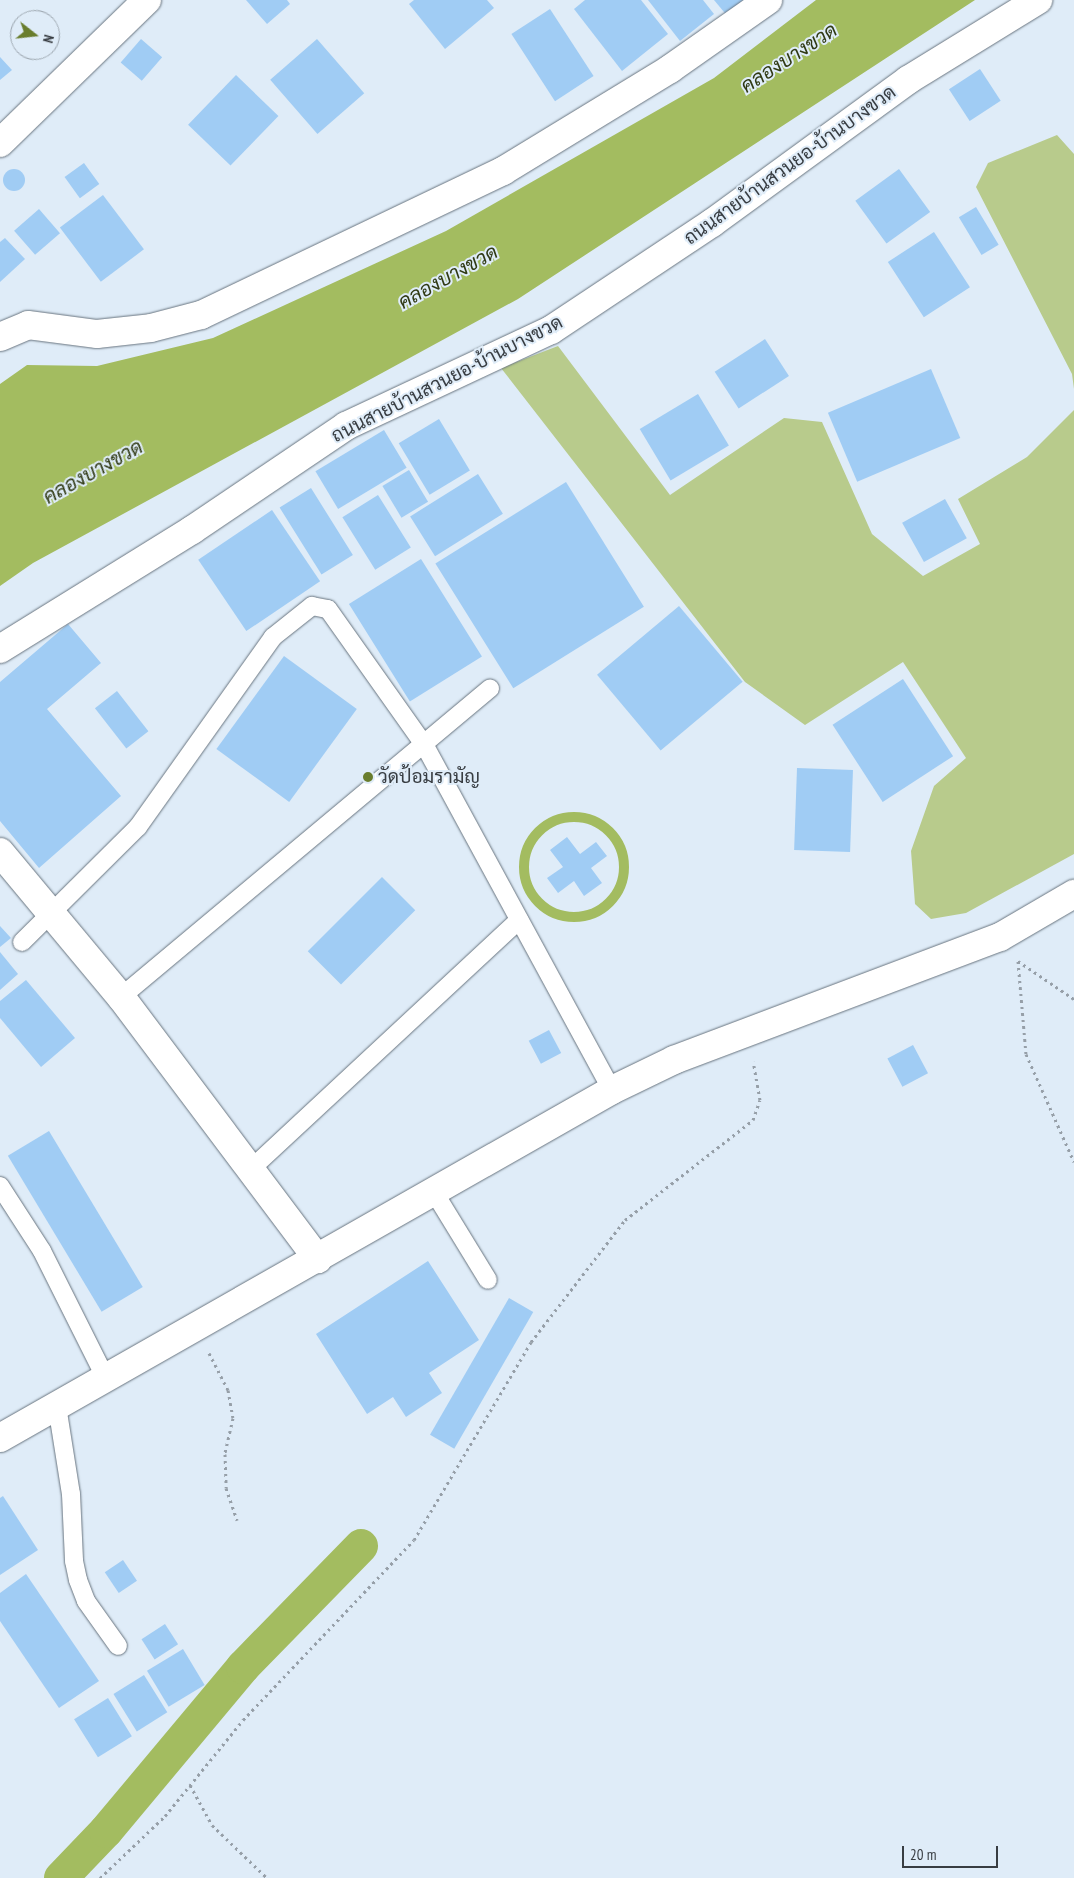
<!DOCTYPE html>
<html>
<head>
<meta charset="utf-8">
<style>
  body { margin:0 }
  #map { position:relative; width:1074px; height:1878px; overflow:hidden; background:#dfecf8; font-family:"PT Sans Narrow",Sarabun,sans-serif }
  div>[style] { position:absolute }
  .green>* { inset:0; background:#b8cb8c }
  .water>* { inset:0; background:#a3bc60 }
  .stream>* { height:10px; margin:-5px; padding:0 5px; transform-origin:5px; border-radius:5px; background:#a3bc60 }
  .stream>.ring { margin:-5px; padding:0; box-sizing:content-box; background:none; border:10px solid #a3bc60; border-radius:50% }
  .canal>* { height:34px; margin:-17px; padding:0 17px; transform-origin:17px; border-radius:17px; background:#a3bc60 }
  .building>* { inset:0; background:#a0ccf4; transform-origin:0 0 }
  .round { border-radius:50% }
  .path>* { height:3px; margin-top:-1.5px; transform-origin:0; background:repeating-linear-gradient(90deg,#969fa8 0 2.5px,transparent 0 6.5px) }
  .roads { filter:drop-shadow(0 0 1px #68747f) drop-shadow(0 0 1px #68747f) }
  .lane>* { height:18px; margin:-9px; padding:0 9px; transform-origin:9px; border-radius:9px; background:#fff }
  .street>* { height:28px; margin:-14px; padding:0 14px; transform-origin:14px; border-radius:14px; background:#fff }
  .secondary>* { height:28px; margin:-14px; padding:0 14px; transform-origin:14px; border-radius:14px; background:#fff }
  .dots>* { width:14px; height:14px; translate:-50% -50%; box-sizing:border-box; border:2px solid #dfecf8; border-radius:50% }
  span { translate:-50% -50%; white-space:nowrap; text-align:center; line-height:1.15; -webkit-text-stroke:4px #dfecf8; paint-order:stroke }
  .street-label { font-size:19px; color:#383d42 }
  .poi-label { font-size:19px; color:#383d42 }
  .left { translate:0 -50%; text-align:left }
  .water-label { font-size:20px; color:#303a14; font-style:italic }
  .north { position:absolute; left:10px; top:10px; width:50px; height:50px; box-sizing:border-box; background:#dfecf8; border:1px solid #9ca6af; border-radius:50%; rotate:106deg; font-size:14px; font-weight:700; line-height:20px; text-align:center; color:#383d42 }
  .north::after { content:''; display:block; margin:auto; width:18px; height:22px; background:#697d2d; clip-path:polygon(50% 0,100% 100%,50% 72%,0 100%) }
  .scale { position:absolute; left:902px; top:1846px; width:96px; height:22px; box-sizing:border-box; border:2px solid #383d42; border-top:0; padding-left:6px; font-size:15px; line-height:18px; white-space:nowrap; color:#383d42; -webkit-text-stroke:4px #dfecf8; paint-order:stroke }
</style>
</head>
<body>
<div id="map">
  <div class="green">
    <div style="clip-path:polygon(1057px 135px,1074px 154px,1074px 389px,1072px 374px,976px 187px,988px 163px)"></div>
    <div style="clip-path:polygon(558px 346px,670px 495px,784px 418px,822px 422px,872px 534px,923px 576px,980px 544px,958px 499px,1027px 457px,1074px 410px,1074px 854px,966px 913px,931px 919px,915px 904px,911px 851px,934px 786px,966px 758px,903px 662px,805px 725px,745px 682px,501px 368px)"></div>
  </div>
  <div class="water">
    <div style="clip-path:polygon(816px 0,975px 0,518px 299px,33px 563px,0 586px,0 384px,27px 365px,97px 366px,213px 338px,446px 231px,714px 78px)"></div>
  </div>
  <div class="stream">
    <div class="ring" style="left:524px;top:817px;width:90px;height:90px"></div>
  </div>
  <div class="canal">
    <div style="left:61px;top:1878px;width:65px;rotate:-46.2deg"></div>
    <div style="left:106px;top:1831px;width:214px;rotate:-50.1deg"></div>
    <div style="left:243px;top:1667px;width:169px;rotate:-45.7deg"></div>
  </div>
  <div class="building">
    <div style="clip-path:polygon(246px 0,287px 0,290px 4px,267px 24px)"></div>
    <div style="clip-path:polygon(414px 0,487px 0,494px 8px,445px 49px,409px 4px)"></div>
    <div style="clip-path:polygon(585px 0,641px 0,668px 34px,622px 71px,574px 9px)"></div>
    <div style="clip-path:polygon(648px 0,703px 0,714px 14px,680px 41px)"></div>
    <div style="clip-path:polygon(714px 0,750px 0,729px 18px)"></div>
    <div style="left:550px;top:9px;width:80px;height:46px;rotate:57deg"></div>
    <div style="left:141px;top:39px;width:28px;height:31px;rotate:41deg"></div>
    <div style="left:317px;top:39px;width:72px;height:62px;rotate:49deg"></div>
    <div style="clip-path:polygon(0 57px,12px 70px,0 80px)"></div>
    <div style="left:980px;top:69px;width:38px;height:37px;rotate:57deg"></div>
    <div style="left:236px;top:75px;width:59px;height:69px;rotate:44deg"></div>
    <div style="left:84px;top:163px;width:26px;height:24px;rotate:54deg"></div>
    <div style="left:899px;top:169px;width:53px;height:54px;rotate:54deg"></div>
    <div class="round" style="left:3px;top:169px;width:22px;height:22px"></div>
    <div style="left:103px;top:195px;width:68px;height:54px;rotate:53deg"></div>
    <div style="left:976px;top:207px;width:44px;height:20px;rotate:59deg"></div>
    <div style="left:39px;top:209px;width:32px;height:33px;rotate:49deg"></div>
    <div style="left:934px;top:232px;width:66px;height:55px;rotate:57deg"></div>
    <div style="clip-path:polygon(5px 238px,25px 259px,0 282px,0 242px)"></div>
    <div style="left:765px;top:339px;width:44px;height:60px;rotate:57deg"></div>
    <div style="left:931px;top:369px;width:75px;height:112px;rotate:67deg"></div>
    <div style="left:698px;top:394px;width:60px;height:68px;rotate:59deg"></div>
    <div style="left:439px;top:419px;width:60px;height:47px;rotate:59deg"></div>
    <div style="left:384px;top:430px;width:44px;height:80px;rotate:59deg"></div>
    <div style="left:409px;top:470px;width:37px;height:31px;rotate:59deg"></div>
    <div style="left:478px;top:474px;width:47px;height:80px;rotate:58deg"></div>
    <div style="left:566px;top:482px;width:147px;height:154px;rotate:58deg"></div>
    <div style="left:311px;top:488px;width:79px;height:37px;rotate:58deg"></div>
    <div style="left:378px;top:495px;width:62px;height:42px;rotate:58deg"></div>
    <div style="left:945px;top:499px;width:45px;height:49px;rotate:61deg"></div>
    <div style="left:272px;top:510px;width:86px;height:89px;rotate:56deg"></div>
    <div style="left:421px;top:559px;width:115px;height:85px;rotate:58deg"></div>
    <div style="left:679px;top:606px;width:99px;height:107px;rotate:50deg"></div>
    <div style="clip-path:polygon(68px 624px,101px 663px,47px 709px,121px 796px,39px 868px,0 821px,0 682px)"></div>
    <div style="left:284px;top:656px;width:90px;height:115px;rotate:36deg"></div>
    <div style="left:903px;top:679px;width:92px;height:84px;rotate:57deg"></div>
    <div style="left:117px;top:691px;width:51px;height:28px;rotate:52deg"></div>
    <div style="left:797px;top:768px;width:56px;height:82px;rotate:2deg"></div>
    <div style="clip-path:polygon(567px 837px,580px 854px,596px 842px,607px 856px,591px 868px,602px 883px,584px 896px,574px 881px,558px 893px,547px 878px,563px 867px,550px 850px)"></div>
    <div style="left:382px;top:877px;width:47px;height:105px;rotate:45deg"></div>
    <div style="clip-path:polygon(0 926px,11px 938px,0 947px)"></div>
    <div style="clip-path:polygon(0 952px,18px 974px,0 990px)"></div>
    <div style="clip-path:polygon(26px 980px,75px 1038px,41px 1067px,0 1018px,0 1001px)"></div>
    <div style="left:549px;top:1030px;width:26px;height:23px;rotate:62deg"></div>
    <div style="left:913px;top:1045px;width:32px;height:29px;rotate:62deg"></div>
    <div style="left:49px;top:1131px;width:182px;height:48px;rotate:59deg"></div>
    <div style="clip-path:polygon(428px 1261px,479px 1340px,429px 1373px,442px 1393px,406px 1417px,393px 1397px,367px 1414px,316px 1334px)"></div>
    <div style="left:509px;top:1298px;width:28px;height:158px;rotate:30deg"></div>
    <div style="clip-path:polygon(3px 1496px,38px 1550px,0 1575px,0 1498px)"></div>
    <div style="left:123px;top:1560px;width:25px;height:22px;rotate:56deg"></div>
    <div style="clip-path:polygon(26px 1574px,99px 1681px,59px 1708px,0 1621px,0 1593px)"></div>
    <div style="left:165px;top:1624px;width:24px;height:28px;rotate:57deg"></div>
    <div style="left:183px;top:1649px;width:42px;height:42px;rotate:59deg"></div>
    <div style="left:144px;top:1675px;width:44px;height:36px;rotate:58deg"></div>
    <div style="left:108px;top:1698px;width:45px;height:40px;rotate:58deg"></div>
  </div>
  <div class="path">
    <div style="left:1018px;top:961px;width:93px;rotate:85.1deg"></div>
    <div style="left:1026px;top:1054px;width:118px;rotate:66deg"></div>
    <div style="left:1018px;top:961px;width:68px;rotate:34.2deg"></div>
    <div style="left:209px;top:1353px;width:42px;rotate:62.8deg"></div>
    <div style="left:228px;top:1390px;width:28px;rotate:80deg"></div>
    <div style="left:233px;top:1418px;width:37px;rotate:103deg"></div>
    <div style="left:225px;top:1454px;width:34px;rotate:88deg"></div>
    <div style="left:226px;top:1488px;width:34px;rotate:71deg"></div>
    <div style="left:190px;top:1785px;width:46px;rotate:61.2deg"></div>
    <div style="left:212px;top:1825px;width:76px;rotate:43.9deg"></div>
    <div style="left:100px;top:1878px;width:90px;rotate:-43.6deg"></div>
    <div style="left:165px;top:1816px;width:124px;rotate:-50.9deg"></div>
    <div style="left:243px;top:1720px;width:248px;rotate:-46.5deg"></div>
    <div style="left:414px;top:1540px;width:230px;rotate:-59.4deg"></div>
    <div style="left:531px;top:1342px;width:154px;rotate:-52.4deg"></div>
    <div style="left:625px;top:1220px;width:162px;rotate:-38deg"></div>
    <div style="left:753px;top:1120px;width:21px;rotate:-71deg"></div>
    <div style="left:760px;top:1100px;width:39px;rotate:-100deg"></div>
  </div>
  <div class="roads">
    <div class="lane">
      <div style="left:22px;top:942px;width:163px;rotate:-44.8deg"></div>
      <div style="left:138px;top:827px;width:233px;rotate:-54.6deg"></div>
      <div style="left:273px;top:637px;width:50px;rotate:-38.5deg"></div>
      <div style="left:312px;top:606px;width:16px;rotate:11deg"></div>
      <div style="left:328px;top:609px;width:168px;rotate:54.7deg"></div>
      <div style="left:425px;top:746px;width:392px;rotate:61.5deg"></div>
      <div style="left:121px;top:997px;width:481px;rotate:-39.9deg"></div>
      <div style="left:251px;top:1169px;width:366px;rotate:-42.9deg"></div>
      <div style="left:0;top:1186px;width:77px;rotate:57.1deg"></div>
      <div style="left:42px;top:1251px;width:143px;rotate:63.4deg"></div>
      <div style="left:434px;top:1192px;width:103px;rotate:58.5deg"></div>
      <div style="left:57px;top:1406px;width:89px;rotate:81deg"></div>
      <div style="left:71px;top:1494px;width:67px;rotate:87.4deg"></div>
      <div style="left:74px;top:1561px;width:19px;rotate:78deg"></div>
      <div style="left:78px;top:1580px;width:22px;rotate:69deg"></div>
      <div style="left:86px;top:1601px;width:55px;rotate:54.6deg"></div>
    </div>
    <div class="street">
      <div style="left:0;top:143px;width:205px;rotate:-44.2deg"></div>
      <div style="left:0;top:337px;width:30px;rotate:-23deg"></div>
      <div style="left:28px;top:325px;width:70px;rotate:7.4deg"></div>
      <div style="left:97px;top:334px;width:54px;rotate:-6.3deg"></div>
      <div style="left:151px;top:328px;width:52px;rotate:-14.6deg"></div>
      <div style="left:201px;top:315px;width:335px;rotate:-25.5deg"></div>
      <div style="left:503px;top:171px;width:196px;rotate:-31.4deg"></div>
      <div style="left:670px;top:69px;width:120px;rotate:-35.1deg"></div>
      <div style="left:0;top:649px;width:226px;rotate:-31.8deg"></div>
      <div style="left:192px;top:530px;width:186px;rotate:-34deg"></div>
      <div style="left:346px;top:426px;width:226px;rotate:-25.1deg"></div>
      <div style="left:551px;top:330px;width:193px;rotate:-33.6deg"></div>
      <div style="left:712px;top:223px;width:243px;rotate:-36.1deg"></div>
      <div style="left:908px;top:80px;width:153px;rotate:-31.6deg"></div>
      <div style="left:0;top:852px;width:189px;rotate:50.2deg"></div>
      <div style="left:121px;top:997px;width:328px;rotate:53.1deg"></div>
    </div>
    <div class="secondary">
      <div style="left:0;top:1438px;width:704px;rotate:-29.62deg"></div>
      <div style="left:612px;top:1090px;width:69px;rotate:-25.8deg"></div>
      <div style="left:674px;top:1060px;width:348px;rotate:-20.7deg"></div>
      <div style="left:1000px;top:937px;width:86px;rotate:-30.2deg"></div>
    </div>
  </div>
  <div class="dots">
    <div style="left:368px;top:777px;background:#697d2d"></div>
  </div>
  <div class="street-label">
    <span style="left:790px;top:165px;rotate:-36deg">ถนนสายบ้านสวนยอ-บ้านบางขวด</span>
    <span style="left:447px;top:379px;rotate:-27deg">ถนนสายบ้านสวนยอ-บ้านบางขวด</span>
  </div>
  <div class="poi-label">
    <span class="left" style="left:378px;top:777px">วัดป้อมรามัญ</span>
  </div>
  <div class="water-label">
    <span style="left:789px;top:58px;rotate:-33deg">คลองบางขวด</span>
    <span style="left:448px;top:277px;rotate:-29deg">คลองบางขวด</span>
    <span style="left:93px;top:472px;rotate:-29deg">คลองบางขวด</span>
  </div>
  <div class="north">N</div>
  <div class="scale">20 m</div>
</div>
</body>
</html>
